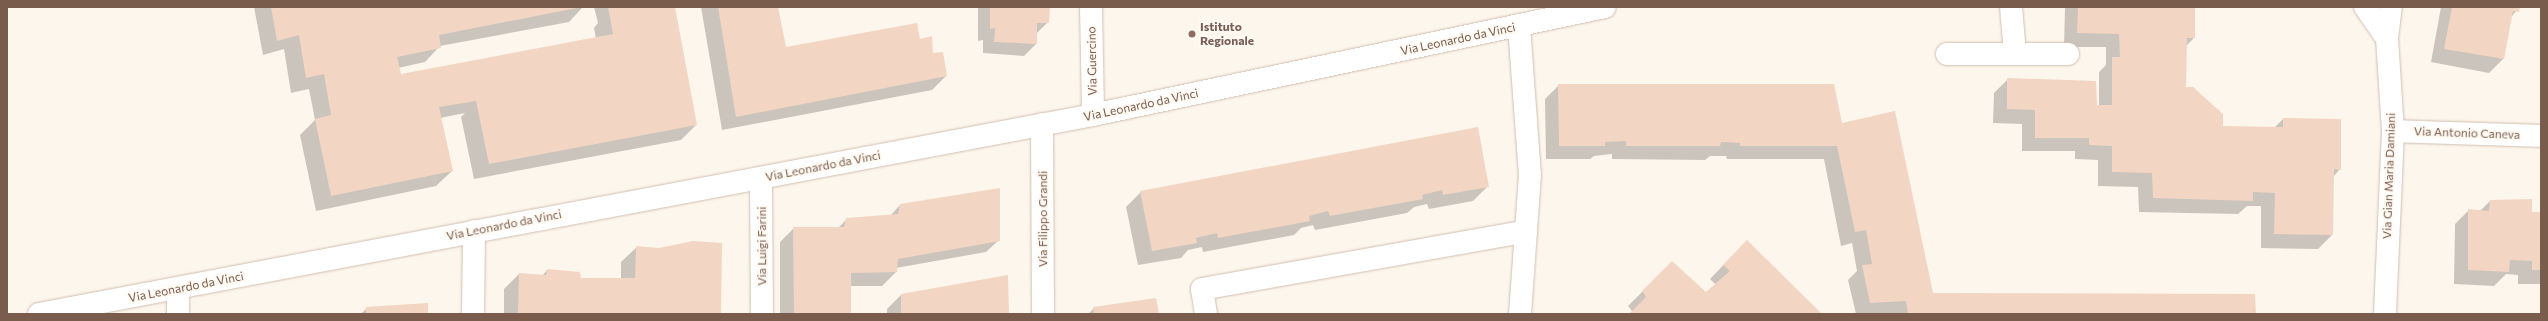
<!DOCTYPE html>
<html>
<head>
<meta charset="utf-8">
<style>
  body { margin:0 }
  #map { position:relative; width:2548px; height:321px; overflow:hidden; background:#fdf6ec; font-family:Commissioner,sans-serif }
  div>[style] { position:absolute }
  .shadow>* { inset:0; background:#0003 }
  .building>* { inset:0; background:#f3d5c3 }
  .roads { filter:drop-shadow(0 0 1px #d1beb0) drop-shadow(0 0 1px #d1beb0) }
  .minor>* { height:22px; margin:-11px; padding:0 11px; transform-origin:11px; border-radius:11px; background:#fff }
  .dots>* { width:11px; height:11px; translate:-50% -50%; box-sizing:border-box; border:2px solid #fffaf3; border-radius:50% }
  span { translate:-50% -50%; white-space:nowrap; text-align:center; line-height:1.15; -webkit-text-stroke:4px #fffaf3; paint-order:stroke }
  .education-label { font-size:12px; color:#785e54; font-weight:700 }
  .left { translate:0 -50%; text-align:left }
  .street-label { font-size:12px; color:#7a5c4d }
  .frame { position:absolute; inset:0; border:8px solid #7a5c4d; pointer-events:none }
</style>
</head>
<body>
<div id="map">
  <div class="shadow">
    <div style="clip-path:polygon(254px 7px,583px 7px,569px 22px,440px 46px,425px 62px,398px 68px,400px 75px,596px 39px,594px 28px,598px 23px,594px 7px,674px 7px,696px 125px,681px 140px,474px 179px,461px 117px,465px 113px,440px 118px,452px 171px,436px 186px,316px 211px,300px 135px,315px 120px,309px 89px,291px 93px,284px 49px,263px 55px)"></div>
    <div style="clip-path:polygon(701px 7px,777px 7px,785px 48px,932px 55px,946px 76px,932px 90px,722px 130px)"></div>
    <div style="clip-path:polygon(978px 7px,1049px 7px,1048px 22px,1036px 34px,1036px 44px,1024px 56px,983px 53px,983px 40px,978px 41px)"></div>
    <div style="clip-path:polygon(2065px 7px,2194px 7px,2194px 38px,2186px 46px,2185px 88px,2222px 127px,2274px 128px,2283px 119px,2340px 120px,2340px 169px,2333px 177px,2332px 235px,2318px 249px,2261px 248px,2261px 206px,2247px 206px,2238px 214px,2139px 212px,2138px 187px,2098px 186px,2098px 160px,2075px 159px,2075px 151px,2022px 151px,2022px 124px,1993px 123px,1994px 93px,2008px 79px,2099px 106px,2099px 72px,2106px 65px,2106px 47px,2064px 47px)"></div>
    <div style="clip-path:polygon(2441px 7px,2519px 7px,2510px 19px,2503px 59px,2489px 73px,2431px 62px)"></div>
    <div style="clip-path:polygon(1559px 85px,1841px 124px,1932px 294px,2255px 314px,1856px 314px,1848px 280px,1857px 271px,1852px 243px,1841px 246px,1824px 159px,1727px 159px,1726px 156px,1710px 156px,1705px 160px,1612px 159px,1612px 154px,1594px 156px,1590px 159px,1546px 159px,1545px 99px)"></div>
    <div style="clip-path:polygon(1488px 186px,1473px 201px,1429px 209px,1427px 204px,1414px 207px,1407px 213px,1315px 230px,1313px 225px,1301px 228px,1294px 235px,1203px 252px,1202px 247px,1188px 250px,1181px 258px,1138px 265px,1126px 207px,1141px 192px)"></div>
    <div style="clip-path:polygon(2490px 201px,2531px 213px,2541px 213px,2541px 284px,2518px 284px,2518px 275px,2506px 274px,2494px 286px,2454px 284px,2455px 224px,2469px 210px,2480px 211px)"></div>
    <div style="clip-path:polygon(900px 205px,999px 240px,986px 252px,896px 268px,896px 272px,882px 286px,850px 286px,850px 314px,780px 314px,780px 242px,794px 228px,838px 228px,847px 219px,890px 216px)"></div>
    <div style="clip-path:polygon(637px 247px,720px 314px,504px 314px,504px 289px,519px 274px,542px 276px,547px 270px,580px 279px,621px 279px,621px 262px)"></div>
    <div style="clip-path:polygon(1733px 255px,1820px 314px,1631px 314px,1633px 312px,1628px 306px,1672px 262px,1706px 294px,1716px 285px,1710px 279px)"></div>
    <div style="clip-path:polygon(901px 295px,1008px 314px,887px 314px,887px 309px)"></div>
    <div style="clip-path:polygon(367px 308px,427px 314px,361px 314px)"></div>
    <div style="clip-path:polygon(1094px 308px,1158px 314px,1088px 314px)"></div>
  </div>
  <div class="building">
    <div style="clip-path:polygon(271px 7px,582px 7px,439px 35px,441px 48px,397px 57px,401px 74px,613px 34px,608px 7px,675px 7px,697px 125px,489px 164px,476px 101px,439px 107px,453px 171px,331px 196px,315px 119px,331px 115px,324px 74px,306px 78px,299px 35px,277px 41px)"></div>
    <div style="clip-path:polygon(718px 7px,778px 7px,786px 47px,917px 23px,920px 39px,932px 36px,933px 53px,943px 52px,947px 76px,736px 117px)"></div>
    <div style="clip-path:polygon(990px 7px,1050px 7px,1049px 23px,1037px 23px,1037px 44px,994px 42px,995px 28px,990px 29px)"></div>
    <div style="clip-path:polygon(2078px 7px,2195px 7px,2195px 38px,2187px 38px,2186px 87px,2193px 87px,2223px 114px,2223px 126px,2283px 127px,2283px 118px,2341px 119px,2341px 170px,2334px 169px,2333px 235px,2274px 234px,2275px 193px,2253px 192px,2253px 201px,2153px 198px,2152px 173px,2112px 172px,2112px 146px,2089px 145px,2089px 138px,2035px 138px,2035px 110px,2007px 109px,2007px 78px,2096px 81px,2097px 105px,2112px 105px,2112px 57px,2120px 57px,2119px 34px,2077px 33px)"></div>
    <div style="clip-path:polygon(2452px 7px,2520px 7px,2519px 12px,2513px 11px,2504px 59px,2444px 49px)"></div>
    <div style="clip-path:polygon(1558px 84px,1834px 84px,1842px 123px,1895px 111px,1933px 293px,2255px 294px,2256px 314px,1908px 314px,1906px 301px,1870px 303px,1862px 265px,1872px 264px,1866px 230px,1855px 232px,1837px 146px,1740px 146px,1740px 143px,1721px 142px,1720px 146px,1626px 146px,1626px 141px,1605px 142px,1605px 146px,1559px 146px)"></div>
    <div style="clip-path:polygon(1478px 127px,1489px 187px,1443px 195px,1442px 190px,1422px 195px,1423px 199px,1330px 216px,1328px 211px,1309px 216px,1310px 221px,1218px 238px,1217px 233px,1196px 238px,1197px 243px,1152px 251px,1140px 191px)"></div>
    <div style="clip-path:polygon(1000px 188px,1000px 241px,898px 259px,897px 272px,851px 273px,851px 314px,794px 314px,793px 227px,844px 227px,846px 218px,898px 214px,900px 204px)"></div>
    <div style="clip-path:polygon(2532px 199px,2532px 212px,2541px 212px,2541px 270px,2532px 270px,2532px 261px,2510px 260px,2509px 272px,2468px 270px,2468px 209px,2489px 211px,2490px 200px)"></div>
    <div style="clip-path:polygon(1747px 240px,1822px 314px,1629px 314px,1646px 297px,1642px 291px,1672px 261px,1706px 292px,1730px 271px,1723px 265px)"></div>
    <div style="clip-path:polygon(693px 241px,722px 243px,721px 314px,518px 314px,519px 273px,546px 275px,547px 269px,580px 272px,581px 278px,635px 278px,636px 246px,659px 248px)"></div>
    <div style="clip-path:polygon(1008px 275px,1009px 314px,901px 314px,901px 294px)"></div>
    <div style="clip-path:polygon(1156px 298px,1159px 314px,1094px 314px,1093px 307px)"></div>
    <div style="clip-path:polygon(428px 303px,428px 314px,366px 314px,366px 307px)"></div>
  </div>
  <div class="roads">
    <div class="minor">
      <div style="left:1091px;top:7px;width:108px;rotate:88.9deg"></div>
      <div style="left:2011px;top:7px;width:47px;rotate:85.1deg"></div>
      <div style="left:2365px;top:7px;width:38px;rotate:55deg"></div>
      <div style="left:1519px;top:26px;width:149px;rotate:85.8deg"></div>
      <div style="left:1530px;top:175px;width:139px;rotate:94.1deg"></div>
      <div style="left:1947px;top:54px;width:121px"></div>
      <div style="left:1042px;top:124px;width:190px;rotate:89.7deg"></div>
      <div style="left:2393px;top:131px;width:148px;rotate:1.9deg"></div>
      <div style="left:761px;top:178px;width:136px;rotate:89.6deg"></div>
      <div style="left:39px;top:314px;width:1073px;rotate:-10.69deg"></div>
      <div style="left:1093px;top:115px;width:523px;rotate:-11.91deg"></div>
      <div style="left:178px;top:314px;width:25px;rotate:-90deg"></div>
      <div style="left:473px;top:314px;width:83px;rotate:-89.3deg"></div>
      <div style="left:1206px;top:314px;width:25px;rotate:-99deg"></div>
      <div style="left:1202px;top:289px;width:329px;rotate:-10.1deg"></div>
      <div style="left:2385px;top:314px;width:183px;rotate:-87.5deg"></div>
      <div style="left:2393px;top:131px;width:93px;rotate:-93.7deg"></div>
      <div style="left:2387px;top:38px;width:31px;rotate:-83deg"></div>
    </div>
  </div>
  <div class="dots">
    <div style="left:1192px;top:34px;background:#8d6e63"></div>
  </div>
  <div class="education-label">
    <span class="left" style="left:1200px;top:34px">Istituto<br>Regionale</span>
  </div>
  <div class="street-label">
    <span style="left:1458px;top:39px;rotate:-12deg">Via Leonardo da Vinci</span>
    <span style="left:1092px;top:61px;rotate:-91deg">Via Guercino</span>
    <span style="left:1141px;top:105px;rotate:-12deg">Via Leonardo da Vinci</span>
    <span style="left:2467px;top:133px;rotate:2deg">Via Antonio Caneva</span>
    <span style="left:823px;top:166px;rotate:-11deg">Via Leonardo da Vinci</span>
    <span style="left:2389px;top:176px;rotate:-88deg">Via Gian Maria Damiani</span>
    <span style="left:1043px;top:219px;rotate:-90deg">Via Filippo Grandi</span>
    <span style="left:504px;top:225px;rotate:-11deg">Via Leonardo da Vinci</span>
    <span style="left:762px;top:246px;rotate:-90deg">Via Luigi Farini</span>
    <span style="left:186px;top:287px;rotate:-11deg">Via Leonardo da Vinci</span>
  </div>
  <div class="frame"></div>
</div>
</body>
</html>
